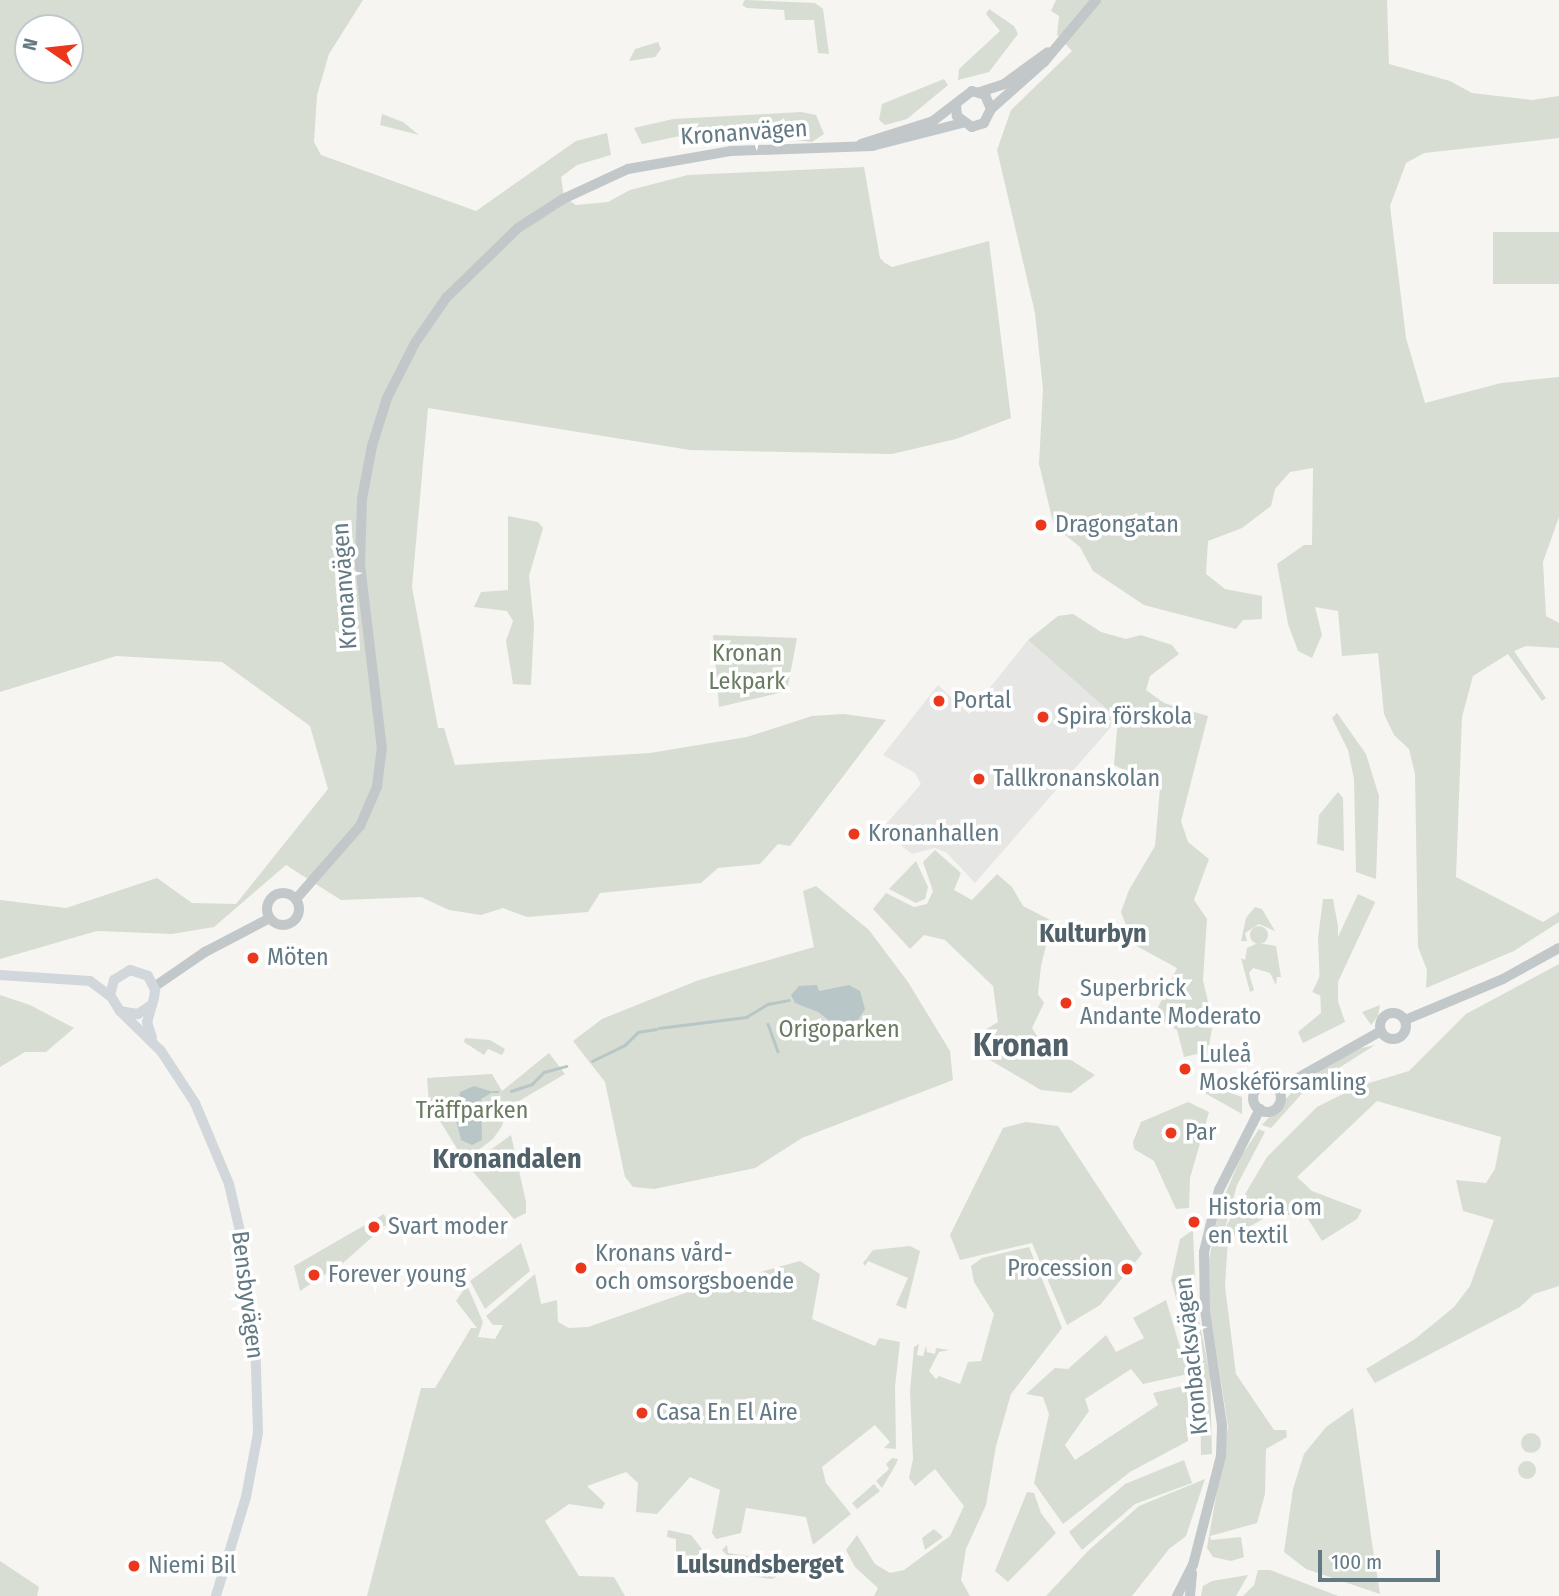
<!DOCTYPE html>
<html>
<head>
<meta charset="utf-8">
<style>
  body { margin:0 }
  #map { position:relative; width:1559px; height:1596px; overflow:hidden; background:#f6f5f1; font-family:"Fira Sans Condensed",sans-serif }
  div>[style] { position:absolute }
  .built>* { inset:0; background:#e6e7e5 }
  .green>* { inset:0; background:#d7ddd2; transform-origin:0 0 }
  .round { border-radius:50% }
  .water>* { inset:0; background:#b8c6c8 }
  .stream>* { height:2.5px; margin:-1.25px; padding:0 1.25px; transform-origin:1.25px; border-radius:1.25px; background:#b8c6c8 }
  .tertiary>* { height:10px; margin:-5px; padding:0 5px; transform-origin:5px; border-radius:5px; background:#c2c7c9 }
  .tertiary>.ring { margin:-5px; padding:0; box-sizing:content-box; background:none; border:10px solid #c2c7c9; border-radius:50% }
  .secondary>* { height:10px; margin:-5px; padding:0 5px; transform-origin:5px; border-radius:5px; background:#d1d7da }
  .dots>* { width:19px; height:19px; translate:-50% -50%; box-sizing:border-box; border:4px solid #fff; border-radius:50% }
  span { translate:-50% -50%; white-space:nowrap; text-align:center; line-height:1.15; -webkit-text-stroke:7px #fff; paint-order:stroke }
  .street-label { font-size:24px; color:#637984 }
  .poi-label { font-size:24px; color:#637984 }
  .left { translate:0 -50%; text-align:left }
  .right { translate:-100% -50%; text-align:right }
  .park-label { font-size:24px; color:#6a7b62 }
  .neighbourhood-label { font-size:26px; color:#516169; font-weight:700 }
  .quarter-label { font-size:28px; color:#516169; font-weight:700 }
  .district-label { font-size:32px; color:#516169; font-weight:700 }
  .north { position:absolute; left:14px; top:14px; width:70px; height:70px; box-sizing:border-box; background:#fff; border:2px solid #c1c9ce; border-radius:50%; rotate:284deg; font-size:19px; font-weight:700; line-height:28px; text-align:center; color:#637984 }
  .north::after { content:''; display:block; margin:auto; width:24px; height:32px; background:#eb371c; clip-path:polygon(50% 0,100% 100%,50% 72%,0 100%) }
  .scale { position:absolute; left:1318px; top:1550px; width:122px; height:32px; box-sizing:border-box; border:4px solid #637984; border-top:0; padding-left:9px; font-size:21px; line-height:24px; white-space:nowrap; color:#637984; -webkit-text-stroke:5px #fff; paint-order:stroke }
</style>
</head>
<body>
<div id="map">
  <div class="built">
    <div style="clip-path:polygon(1028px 640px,1118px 719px,975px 883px,947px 853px,935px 848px,912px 854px,881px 830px,921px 784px,915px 773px,883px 755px,938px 685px,969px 714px)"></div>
  </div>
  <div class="green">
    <div style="clip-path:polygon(evenodd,0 0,363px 0,329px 54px,317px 95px,314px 142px,321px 155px,476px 211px,576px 141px,607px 133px,611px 155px,577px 165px,561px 177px,564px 197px,576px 205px,608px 202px,630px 190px,688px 175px,864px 167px,880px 258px,885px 263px,892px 267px,989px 241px,1011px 418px,956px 439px,892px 454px,690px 450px,428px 408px,412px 587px,438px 728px,444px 728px,455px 765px,650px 753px,747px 737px,812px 716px,844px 714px,886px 720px,790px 846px,778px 844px,760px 864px,718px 868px,701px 883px,600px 893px,588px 912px,527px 917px,503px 908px,481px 915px,449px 910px,421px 897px,341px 900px,286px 865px,214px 927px,172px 934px,97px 931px,0 959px,0 900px,66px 908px,157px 878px,192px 903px,236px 904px,328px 789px,310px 726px,222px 662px,116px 656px,0 692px,0 0,28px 28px,70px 28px,70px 70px,28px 70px,28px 28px)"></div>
    <div style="clip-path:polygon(745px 0,815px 3px,823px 9px,829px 54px,818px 53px,814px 20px,785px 20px,784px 10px,747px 8px,742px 5px)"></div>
    <div style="clip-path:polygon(1056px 0,1387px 0,1389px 64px,1450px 81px,1472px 93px,1532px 100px,1559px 96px,1559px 138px,1424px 153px,1406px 163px,1390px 206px,1406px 338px,1425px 403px,1501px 383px,1559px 377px,1559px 517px,1543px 562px,1546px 616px,1559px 623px,1559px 648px,1526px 646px,1514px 651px,1546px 698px,1542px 701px,1508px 654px,1473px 676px,1462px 717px,1456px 877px,1543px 922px,1559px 912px,1559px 922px,1514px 951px,1426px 988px,1427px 970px,1418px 947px,1415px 774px,1409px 749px,1394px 735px,1384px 714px,1378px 653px,1342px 656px,1338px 611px,1315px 607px,1322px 635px,1312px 658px,1298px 651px,1288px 624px,1277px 564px,1304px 545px,1312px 545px,1313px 468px,1290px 472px,1275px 489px,1271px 506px,1242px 528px,1208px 541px,1206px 574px,1225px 589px,1262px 596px,1262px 619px,1243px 620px,1236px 629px,1144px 605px,1093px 571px,1080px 547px,1054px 526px,1039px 464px,1043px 389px,1035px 313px,997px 150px,1011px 110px,1072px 51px,1057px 35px,1059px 16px,1051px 11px)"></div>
    <div style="clip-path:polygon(989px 9px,1014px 26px,1018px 34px,989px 72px,958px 80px,959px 69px,1000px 31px,986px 14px)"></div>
    <div style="clip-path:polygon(658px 42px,661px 49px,655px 57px,629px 61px,635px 49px)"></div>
    <div style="clip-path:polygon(944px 79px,948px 85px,907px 119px,885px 125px,879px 120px,882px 104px)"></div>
    <div style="clip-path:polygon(801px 112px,816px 115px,824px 134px,812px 142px,748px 134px,680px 136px,642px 144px,634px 128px,673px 119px)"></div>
    <div style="clip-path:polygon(382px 114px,403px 122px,419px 135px,380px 125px)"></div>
    <div style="left:1559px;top:232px;width:52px;height:66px;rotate:90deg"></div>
    <div style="clip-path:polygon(508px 516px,538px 522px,543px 528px,529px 576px,534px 625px,531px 685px,513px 684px,506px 641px,513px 621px,507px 611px,474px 607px,481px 592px,508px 590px)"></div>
    <div style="clip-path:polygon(1073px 614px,1101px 632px,1126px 639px,1141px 635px,1172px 645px,1179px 654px,1150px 676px,1146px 690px,1164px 703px,1208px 716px,1181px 821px,1188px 842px,1209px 859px,1194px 900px,1207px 919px,1203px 980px,1213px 1023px,1206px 1063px,1201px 1064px,1197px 1054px,1184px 1057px,1177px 1030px,1153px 1018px,1177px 968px,1133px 944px,1121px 912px,1129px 890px,1155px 846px,1160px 788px,1114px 765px,1118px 719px,1028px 640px,1058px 616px)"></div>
    <div style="clip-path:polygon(713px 635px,797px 638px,787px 691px,719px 707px)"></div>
    <div style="clip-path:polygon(1337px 713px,1366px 754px,1379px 796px,1376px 879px,1356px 872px,1354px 779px,1348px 750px,1332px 718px)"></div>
    <div style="clip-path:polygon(1338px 792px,1343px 798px,1344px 851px,1317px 844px,1319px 815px)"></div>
    <div style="clip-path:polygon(935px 850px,961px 873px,954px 890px,972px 900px,997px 874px,1012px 887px,1023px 906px,1052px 921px,1041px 966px,1038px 994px,1044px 1003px,1032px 1028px,1040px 1041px,1095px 1075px,1071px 1093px,1041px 1090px,978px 1053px,972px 1038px,998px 1022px,993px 986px,945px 940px,924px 935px,910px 949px,873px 909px,886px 893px,914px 907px,927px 904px,933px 891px,923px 862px)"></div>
    <div style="clip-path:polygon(916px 861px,928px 887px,925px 899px,916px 903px,889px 889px)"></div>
    <div style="clip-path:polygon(816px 886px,869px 930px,908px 982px,950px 1051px,953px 1080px,802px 1138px,755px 1168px,654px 1189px,633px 1187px,625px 1177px,605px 1082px,573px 1041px,602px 1019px,699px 980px,814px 947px,803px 891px)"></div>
    <div style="left:1358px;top:894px;width:19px;height:108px;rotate:25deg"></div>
    <div style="clip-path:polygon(1323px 899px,1333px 899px,1338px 926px,1338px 1001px,1345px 1022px,1303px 1043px,1298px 1032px,1321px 1013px,1318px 938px)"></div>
    <div style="clip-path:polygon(1255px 907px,1262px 909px,1275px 931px,1259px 924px,1245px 933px,1247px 941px,1241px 941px,1246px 918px)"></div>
    <div class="round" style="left:1250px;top:926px;width:18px;height:18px"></div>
    <div style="clip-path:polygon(1258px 943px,1276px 946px,1281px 977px,1277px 977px,1276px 985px,1270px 973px,1253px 968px,1249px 973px,1254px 990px,1250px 992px,1241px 958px,1245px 960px,1247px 948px)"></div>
    <div style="clip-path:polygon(1559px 964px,1559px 1286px,1534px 1294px,1520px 1307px,1375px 1383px,1366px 1369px,1415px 1339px,1454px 1307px,1470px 1286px,1494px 1220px,1463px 1211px,1456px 1180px,1486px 1183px,1495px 1169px,1501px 1137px,1377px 1101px,1297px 1177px,1312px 1191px,1362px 1210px,1357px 1219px,1322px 1241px,1308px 1219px,1275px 1212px,1228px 1239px,1225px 1286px,1236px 1374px,1274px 1430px,1286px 1430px,1287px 1437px,1266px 1449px,1265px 1494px,1257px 1523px,1210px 1536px,1211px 1540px,1241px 1537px,1244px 1557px,1231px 1561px,1213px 1557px,1207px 1548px,1228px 1427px,1209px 1304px,1208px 1264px,1220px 1206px,1242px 1155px,1259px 1129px,1265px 1132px,1237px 1185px,1225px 1228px,1267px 1157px,1317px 1107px,1359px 1086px,1409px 1071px,1466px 1014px)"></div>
    <div style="clip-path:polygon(0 995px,30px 1005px,74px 1028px,46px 1052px,25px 1052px,0 1067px)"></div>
    <div style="clip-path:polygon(1380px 1005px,1378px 1016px,1371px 1025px,1362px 1012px)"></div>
    <div style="clip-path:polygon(465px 1038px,490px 1040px,505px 1049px,502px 1055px,488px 1049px,484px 1055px,464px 1042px)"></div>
    <div style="clip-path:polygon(1375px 1045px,1306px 1089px,1271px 1128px,1262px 1125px,1305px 1078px,1357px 1049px)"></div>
    <div style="clip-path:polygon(549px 1053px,565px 1074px,507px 1108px,502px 1126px,493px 1139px,468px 1158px,462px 1157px,429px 1103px,427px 1078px,492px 1074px,502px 1091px)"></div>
    <div style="clip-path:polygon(1222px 1090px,1242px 1097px,1242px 1114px,1203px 1092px)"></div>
    <div style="clip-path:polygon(1188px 1102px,1209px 1112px,1190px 1178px,1189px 1208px,1176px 1209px,1154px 1161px,1134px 1149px,1133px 1142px,1141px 1122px)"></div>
    <div style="clip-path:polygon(1026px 1122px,1058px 1126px,1142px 1254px,1100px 1305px,1067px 1325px,1032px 1243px,960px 1260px,950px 1235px,1003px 1128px)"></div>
    <div style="clip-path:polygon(511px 1135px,526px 1202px,526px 1213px,514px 1219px,468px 1166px)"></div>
    <div style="clip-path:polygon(384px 1214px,388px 1223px,343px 1263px,300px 1291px,294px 1266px)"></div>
    <div style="clip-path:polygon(1193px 1230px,1196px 1305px,1210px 1375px,1212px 1454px,1201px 1455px,1200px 1384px,1171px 1280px,1180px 1239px)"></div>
    <div style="clip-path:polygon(521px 1243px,530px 1271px,485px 1309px,470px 1281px)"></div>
    <div style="clip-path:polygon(910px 1246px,920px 1251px,906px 1309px,896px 1305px,908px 1278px,868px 1261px,865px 1266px,863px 1263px,873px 1250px)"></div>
    <div style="clip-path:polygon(1029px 1247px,1062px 1328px,1011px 1394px,996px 1446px,986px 1505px,966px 1549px,961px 1580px,970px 1596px,874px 1596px,878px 1588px,855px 1567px,846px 1550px,857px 1535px,875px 1564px,890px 1573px,904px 1570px,950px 1536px,964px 1506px,935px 1469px,915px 1486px,909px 1478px,913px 1459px,910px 1391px,914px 1347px,919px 1344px,917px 1355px,923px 1356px,926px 1346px,927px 1352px,935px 1354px,936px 1348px,949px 1350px,939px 1352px,929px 1371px,936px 1379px,939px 1376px,960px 1384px,968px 1362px,981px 1361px,994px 1314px,974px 1282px,971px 1266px,982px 1258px)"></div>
    <div style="clip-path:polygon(800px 1261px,820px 1274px,812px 1319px,875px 1346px,879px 1338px,900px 1342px,895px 1387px,896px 1449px,884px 1448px,890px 1442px,875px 1425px,822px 1467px,826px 1483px,851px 1514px,813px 1545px,806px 1517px,746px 1508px,741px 1533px,716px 1539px,712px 1533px,720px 1490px,690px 1477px,657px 1514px,636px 1512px,638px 1483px,626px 1472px,587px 1486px,605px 1503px,602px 1509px,569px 1504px,545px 1521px,579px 1576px,614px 1577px,625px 1596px,367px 1596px,421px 1388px,435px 1388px,471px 1328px,477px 1328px,456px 1301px,467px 1285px,483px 1322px,478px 1337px,495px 1339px,503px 1325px,493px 1325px,486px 1316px,535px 1274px,541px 1304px,557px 1300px,558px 1322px,569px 1328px,588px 1327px,688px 1292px)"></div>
    <div style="clip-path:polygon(1166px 1300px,1188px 1374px,1143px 1384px,1131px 1369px,1085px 1399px,1089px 1411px,1065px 1445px,1075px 1460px,1158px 1405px,1153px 1393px,1188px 1385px,1188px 1441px,1130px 1472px,1063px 1524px,1034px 1483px,1049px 1414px,1043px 1397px,1026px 1394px,1055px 1368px,1068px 1369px,1106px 1335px,1116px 1352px,1144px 1338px,1133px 1318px)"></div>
    <div style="clip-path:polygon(1353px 1408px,1373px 1550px,1380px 1594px,1306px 1569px,1284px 1552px,1293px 1489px,1304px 1454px,1326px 1427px)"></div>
    <div class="round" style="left:1521px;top:1433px;width:20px;height:20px"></div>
    <div style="clip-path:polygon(892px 1458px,898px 1459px,896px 1464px,882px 1488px,876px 1481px,889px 1469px,886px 1464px)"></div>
    <div style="clip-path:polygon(1184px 1460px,1192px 1483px,1135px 1504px,1082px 1550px,1069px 1532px,1125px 1484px)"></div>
    <div class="round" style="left:1518px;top:1461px;width:18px;height:18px"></div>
    <div style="clip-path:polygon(1205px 1479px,1186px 1536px,1169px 1549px,1132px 1596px,1046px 1596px,1088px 1551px,1139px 1506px)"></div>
    <div style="clip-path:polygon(874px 1484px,880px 1491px,857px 1509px,852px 1503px)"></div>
    <div style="clip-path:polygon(1027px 1492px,1034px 1493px,1041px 1513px,1056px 1533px,1008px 1582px,995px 1571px)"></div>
    <div style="clip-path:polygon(934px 1529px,943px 1537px,925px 1550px,922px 1538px)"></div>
    <div style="clip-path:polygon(668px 1530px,691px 1535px,702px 1549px,691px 1564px,677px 1562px,676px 1567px,676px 1539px,667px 1537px)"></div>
    <div style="clip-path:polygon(727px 1545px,728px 1553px,781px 1561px,782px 1574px,772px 1579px,748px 1576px,722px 1550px)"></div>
    <div style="clip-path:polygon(0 1561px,39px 1587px,37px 1596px,0 1596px)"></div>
    <div style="clip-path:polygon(1258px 1570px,1270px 1570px,1338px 1596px,1243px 1596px,1254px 1585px)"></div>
    <div style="clip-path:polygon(1248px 1575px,1236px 1596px,1201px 1596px,1203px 1586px,1212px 1581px)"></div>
  </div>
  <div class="water">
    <div style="clip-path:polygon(817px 985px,819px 991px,849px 985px,860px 991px,865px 1009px,855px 1025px,838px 1027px,818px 1012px,795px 1003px,791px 995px,799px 986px)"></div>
    <div style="clip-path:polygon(474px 1086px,493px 1092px,481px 1099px,482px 1140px,472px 1145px,461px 1140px,455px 1115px,460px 1092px)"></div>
  </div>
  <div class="stream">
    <div style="left:768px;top:1024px;width:29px;rotate:70deg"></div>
    <div style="left:659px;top:1028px;width:88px;rotate:-7.2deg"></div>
    <div style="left:746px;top:1017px;width:26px;rotate:-31deg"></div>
    <div style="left:768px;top:1004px;width:21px;rotate:-11deg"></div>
    <div style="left:592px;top:1061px;width:37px;rotate:-26deg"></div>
    <div style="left:625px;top:1045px;width:18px;rotate:-45deg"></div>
    <div style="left:638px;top:1032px;width:18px;rotate:-9deg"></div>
    <div style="left:511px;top:1091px;width:22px;rotate:-18deg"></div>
    <div style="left:532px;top:1084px;width:17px;rotate:-45deg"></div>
    <div style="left:544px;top:1072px;width:23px;rotate:-15deg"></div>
    <div style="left:493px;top:1092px;width:5px"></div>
  </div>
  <div class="tertiary">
    <div style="left:980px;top:92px;width:25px;rotate:-18deg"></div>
    <div style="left:1004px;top:84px;width:54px;rotate:-36deg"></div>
    <div style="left:991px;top:109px;width:71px;rotate:-41.6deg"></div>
    <div style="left:1044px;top:62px;width:81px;rotate:-50deg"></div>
    <div style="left:861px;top:144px;width:76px;rotate:-17.7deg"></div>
    <div style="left:933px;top:121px;width:49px;rotate:-37.6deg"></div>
    <div style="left:972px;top:91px;width:14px;rotate:17deg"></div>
    <div style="left:985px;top:95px;width:15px;rotate:67deg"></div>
    <div style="left:991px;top:109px;width:16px;rotate:117deg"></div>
    <div style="left:984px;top:123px;width:13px;rotate:162deg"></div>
    <div style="left:972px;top:127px;width:19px;rotate:-144deg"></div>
    <div style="left:957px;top:116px;width:12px;rotate:-95deg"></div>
    <div class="ring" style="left:267px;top:893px;width:22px;height:22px"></div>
    <div style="left:296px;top:899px;width:97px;rotate:-48.8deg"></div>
    <div style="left:360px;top:826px;width:43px;rotate:-66.4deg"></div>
    <div style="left:377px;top:787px;width:38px;rotate:-83deg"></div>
    <div style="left:382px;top:749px;width:186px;rotate:-96.8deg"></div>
    <div style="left:360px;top:564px;width:65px;rotate:-88.2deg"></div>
    <div style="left:362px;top:499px;width:54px;rotate:-79.3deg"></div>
    <div style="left:372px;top:446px;width:50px;rotate:-72.6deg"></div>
    <div style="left:387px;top:398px;width:62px;rotate:-63deg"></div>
    <div style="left:415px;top:343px;width:55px;rotate:-55.4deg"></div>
    <div style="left:446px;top:298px;width:100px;rotate:-44.2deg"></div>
    <div style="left:518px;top:228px;width:54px;rotate:-32.8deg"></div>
    <div style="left:563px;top:199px;width:72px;rotate:-24.8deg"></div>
    <div style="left:628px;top:169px;width:105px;rotate:-9.9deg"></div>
    <div style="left:731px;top:151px;width:141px;rotate:-2deg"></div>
    <div style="left:872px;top:146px;width:93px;rotate:-14.3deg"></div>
    <div style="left:154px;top:987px;width:62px;rotate:-34.5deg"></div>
    <div style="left:205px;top:952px;width:73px;rotate:-27.6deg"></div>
    <div class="ring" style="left:1380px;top:1013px;width:16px;height:16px"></div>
    <div style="left:1405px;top:1020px;width:106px;rotate:-22.7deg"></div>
    <div style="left:1503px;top:979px;width:64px;rotate:-29deg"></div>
    <div class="ring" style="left:1253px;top:1084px;width:18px;height:18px"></div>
    <div style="left:1278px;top:1089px;width:118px;rotate:-29.4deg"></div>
    <div style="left:1177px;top:1596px;width:35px;rotate:-63deg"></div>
    <div style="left:1193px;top:1565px;width:113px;rotate:-75.6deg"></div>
    <div style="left:1221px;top:1456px;width:31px;rotate:-88deg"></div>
    <div style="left:1222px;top:1425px;width:116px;rotate:-98.4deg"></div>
    <div style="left:1205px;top:1310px;width:58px;rotate:-91deg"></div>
    <div style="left:1204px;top:1252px;width:64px;rotate:-76.4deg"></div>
    <div style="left:1219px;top:1190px;width:91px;rotate:-63.2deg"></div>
    <div style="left:1190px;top:1596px;width:23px;rotate:-85deg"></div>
  </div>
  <div class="secondary">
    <div style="left:0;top:975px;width:90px;rotate:3.8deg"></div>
    <div style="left:90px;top:981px;width:25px;rotate:37deg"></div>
    <div style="left:151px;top:1005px;width:16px;rotate:145deg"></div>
    <div style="left:138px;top:1014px;width:18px;rotate:-171deg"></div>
    <div style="left:120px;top:1011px;width:19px;rotate:-122deg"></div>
    <div style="left:110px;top:995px;width:16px;rotate:-75deg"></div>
    <div style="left:114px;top:980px;width:19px;rotate:-32deg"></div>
    <div style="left:130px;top:970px;width:19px;rotate:18deg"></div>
    <div style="left:148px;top:976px;width:16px;rotate:63deg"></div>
    <div style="left:155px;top:990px;width:8px;rotate:97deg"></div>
    <div style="left:154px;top:998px;width:25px;rotate:106deg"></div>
    <div style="left:147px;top:1022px;width:16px;rotate:72deg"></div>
    <div style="left:120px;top:1011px;width:57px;rotate:44.3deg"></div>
    <div style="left:161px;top:1051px;width:62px;rotate:56.8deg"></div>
    <div style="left:195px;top:1103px;width:88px;rotate:67.2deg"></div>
    <div style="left:229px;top:1184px;width:62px;rotate:76.9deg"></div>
    <div style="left:243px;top:1244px;width:94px;rotate:82.6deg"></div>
    <div style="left:255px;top:1337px;width:96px;rotate:88.2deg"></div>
    <div style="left:258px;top:1433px;width:65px;rotate:100.6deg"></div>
    <div style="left:246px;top:1497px;width:103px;rotate:106.9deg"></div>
  </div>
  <div class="dots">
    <div style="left:1041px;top:525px;background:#eb371c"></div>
    <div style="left:939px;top:701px;background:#eb371c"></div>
    <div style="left:1043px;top:717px;background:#eb371c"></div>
    <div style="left:979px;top:779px;background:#eb371c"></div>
    <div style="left:854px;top:834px;background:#eb371c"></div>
    <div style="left:253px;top:958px;background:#eb371c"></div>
    <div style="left:1066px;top:1003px;background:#eb371c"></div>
    <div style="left:1185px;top:1069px;background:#eb371c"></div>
    <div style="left:1171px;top:1133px;background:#eb371c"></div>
    <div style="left:1194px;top:1222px;background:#eb371c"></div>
    <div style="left:374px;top:1227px;background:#eb371c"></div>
    <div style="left:581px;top:1268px;background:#eb371c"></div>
    <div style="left:1127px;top:1269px;background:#eb371c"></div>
    <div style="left:314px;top:1275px;background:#eb371c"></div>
    <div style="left:642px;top:1413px;background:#eb371c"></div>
    <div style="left:134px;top:1566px;background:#eb371c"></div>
  </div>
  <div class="street-label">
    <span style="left:744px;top:133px;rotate:-4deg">Kronanvägen</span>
    <span style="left:345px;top:586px;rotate:-94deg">Kronanvägen</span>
    <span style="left:247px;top:1295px;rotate:83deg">Bensbyvägen</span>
    <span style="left:1192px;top:1356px;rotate:-96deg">Kronbacksvägen</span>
  </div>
  <div class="poi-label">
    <span class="left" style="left:1055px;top:525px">Dragongatan</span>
    <span class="left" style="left:953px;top:701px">Portal</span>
    <span class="left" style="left:1057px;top:717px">Spira förskola</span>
    <span class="left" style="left:993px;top:779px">Tallkronanskolan</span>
    <span class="left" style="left:868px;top:834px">Kronanhallen</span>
    <span class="left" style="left:267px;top:958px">Möten</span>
    <span class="left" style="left:1080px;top:1003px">Superbrick<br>Andante Moderato</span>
    <span class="left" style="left:1199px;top:1069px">Luleå<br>Moskéförsamling</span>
    <span class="left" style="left:1185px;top:1133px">Par</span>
    <span class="left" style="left:1208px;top:1222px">Historia om<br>en textil</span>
    <span class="left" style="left:388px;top:1227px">Svart moder</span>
    <span class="left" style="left:595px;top:1268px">Kronans vård-<br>och omsorgsboende</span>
    <span class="right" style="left:1113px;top:1269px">Procession</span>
    <span class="left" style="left:328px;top:1275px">Forever young</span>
    <span class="left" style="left:656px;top:1413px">Casa En El Aire</span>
    <span class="left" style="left:148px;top:1566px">Niemi Bil</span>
  </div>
  <div class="park-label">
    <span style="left:747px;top:668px">Kronan<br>Lekpark</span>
    <span style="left:839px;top:1030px">Origoparken</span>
    <span style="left:472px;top:1111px">Träffparken</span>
  </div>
  <div class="neighbourhood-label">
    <span style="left:1093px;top:934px">Kulturbyn</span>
    <span style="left:760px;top:1565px">Lulsundsberget</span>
  </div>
  <div class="quarter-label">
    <span style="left:507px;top:1159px">Kronandalen</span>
  </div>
  <div class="district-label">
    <span style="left:1021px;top:1045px">Kronan</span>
  </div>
  <div class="north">N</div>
  <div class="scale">100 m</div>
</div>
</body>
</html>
